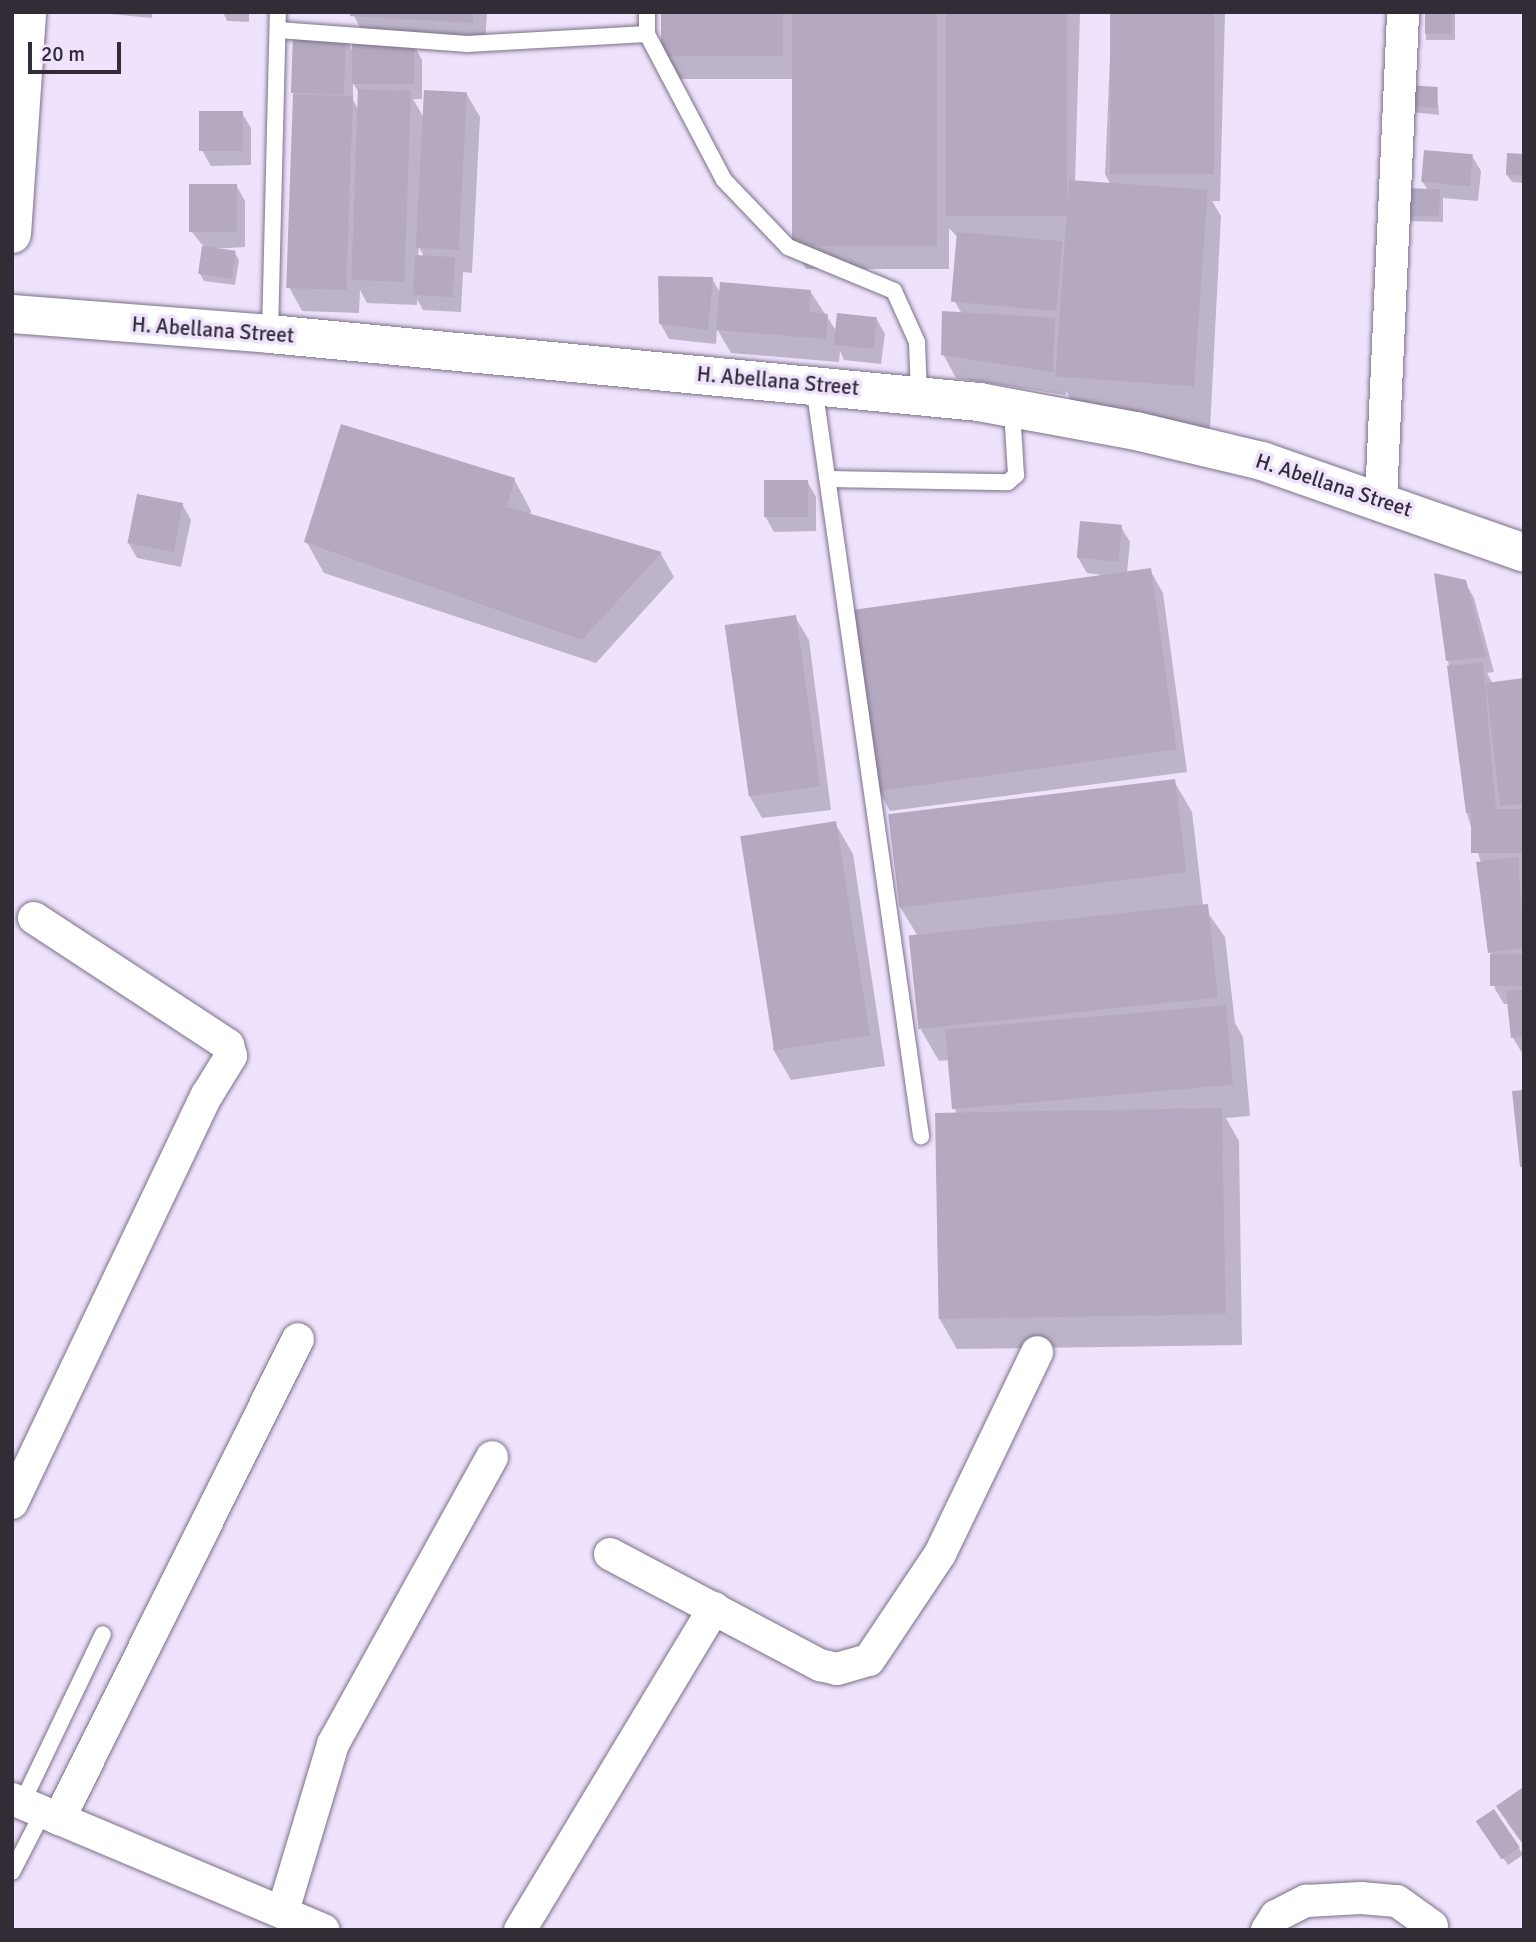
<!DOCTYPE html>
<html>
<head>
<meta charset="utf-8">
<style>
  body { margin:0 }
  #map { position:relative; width:1536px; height:1942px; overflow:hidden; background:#eee2fc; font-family:Signika,sans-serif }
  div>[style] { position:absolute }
  .shadow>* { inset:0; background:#0003; transform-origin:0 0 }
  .building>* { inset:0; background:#b5a9c1; transform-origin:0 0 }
  .roads { filter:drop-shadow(0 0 2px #7b7187) drop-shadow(0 0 2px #7b7187) }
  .lane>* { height:16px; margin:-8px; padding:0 8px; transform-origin:8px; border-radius:8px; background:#fff }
  .street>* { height:32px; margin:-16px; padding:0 16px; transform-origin:16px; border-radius:16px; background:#fff }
  .secondary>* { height:38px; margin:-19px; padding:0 19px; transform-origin:19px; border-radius:19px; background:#fff }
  span { translate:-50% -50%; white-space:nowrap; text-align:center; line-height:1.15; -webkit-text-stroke:7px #eee2fc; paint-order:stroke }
  .street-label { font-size:21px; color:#312c36 }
  .frame { position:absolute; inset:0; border:14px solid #312c36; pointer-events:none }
  .scale { position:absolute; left:28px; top:42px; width:93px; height:32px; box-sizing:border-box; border:4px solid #312c36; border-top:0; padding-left:9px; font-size:21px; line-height:24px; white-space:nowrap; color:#312c36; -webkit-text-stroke:5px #eee2fc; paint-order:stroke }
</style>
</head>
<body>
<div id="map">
  <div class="shadow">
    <div style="clip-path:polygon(90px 12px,152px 12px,152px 18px)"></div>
    <div style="clip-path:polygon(223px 12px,249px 12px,249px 22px,227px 21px)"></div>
    <div style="clip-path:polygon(evenodd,352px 12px,487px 12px,485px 46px,412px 42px,422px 60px,422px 99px,413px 99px,424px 118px,466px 93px,480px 117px,472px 273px,463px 272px,461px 312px,423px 310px,417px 299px,417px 305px,367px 303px,360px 290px,359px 313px,302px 311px,289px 287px,294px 93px,345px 38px,354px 53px,366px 39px,352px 12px,353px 83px,360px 95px,359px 111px,353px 100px,353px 83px,352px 12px,419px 247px,424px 257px,418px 257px,419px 247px)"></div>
    <div style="clip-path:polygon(663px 12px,1080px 12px,1075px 182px,1111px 185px,1105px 174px,1112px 12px,1225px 12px,1220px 201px,1212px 201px,1221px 216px,1210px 429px,1071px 400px,1066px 391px,1066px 395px,956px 378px,943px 354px,962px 314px,955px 302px,959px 239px,949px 228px,949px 269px,806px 269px,792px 245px,793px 79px,676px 79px,663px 55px)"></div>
    <div style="left:1426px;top:12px;width:29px;height:28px"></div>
    <div style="clip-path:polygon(1437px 89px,1439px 115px,1412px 112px,1408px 105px)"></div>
    <div style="clip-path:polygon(242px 113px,251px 128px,251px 165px,211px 166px,202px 150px)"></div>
    <div style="clip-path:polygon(1472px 156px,1481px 171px,1478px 201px,1443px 198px,1443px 222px,1411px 221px,1407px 214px,1428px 190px,1422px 181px)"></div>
    <div style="clip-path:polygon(1524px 156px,1524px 183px,1512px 182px,1507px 175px)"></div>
    <div style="clip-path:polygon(236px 185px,245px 201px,245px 247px,210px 249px,235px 253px,239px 260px,235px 285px,204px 281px,200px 274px,204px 247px,191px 231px)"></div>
    <div style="clip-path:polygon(712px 279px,721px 294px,810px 291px,837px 332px,876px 318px,885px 334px,881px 364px,844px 360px,840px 351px,839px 362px,731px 353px,717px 329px,716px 344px,669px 339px,660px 323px)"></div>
    <div style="clip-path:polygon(514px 479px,531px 511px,530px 516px,661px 554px,674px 577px,596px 663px,324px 573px,306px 541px)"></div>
    <div style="clip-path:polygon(807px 481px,816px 497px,816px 531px,774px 532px,765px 516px)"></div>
    <div style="clip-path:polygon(182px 504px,191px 520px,181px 567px,137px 558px,128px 542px)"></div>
    <div style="clip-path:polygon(1121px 527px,1130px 542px,1127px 573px,1150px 570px,1163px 593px,1187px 772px,890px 811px,877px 787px,1102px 575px,1087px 573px,1078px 558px)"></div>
    <div style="clip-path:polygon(1465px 582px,1474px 598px,1494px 672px,1487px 673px,1493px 684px,1524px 680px,1524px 1056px,1513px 1038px,1509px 1004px,1504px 1004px,1495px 989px,1481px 863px,1467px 813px,1448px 660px)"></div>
    <div style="clip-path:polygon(795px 617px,809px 640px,831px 810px,762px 818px,749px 795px)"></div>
    <div style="clip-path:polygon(1174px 781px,1192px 812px,1203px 906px,1225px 937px,1235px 1023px,1243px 1037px,1250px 1116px,1226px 1118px,1239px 1141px,1242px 1345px,957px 1349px,939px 1318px,956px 1114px,949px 1060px,939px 1061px,921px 1030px,911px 939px,919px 938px,900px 907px)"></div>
    <div style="clip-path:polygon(835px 823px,853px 854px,885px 1066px,791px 1080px,773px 1049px)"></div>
    <div style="clip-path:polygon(1522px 1790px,1524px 1793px,1524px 1845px,1507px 1822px)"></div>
    <div style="clip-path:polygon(1483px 1828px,1519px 1848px,1523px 1855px,1508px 1865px)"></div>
  </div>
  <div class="building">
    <div style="clip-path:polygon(350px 12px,473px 12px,473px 23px,350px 16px)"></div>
    <div style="left:661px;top:12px;width:122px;height:44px"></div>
    <div style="left:792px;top:12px;width:145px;height:234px"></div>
    <div style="left:946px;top:12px;width:121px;height:204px"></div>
    <div style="left:1110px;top:12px;width:104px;height:162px"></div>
    <div style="left:1425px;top:12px;width:27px;height:22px"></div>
    <div style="left:293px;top:34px;width:53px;height:59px;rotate:2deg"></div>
    <div style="left:352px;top:42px;width:62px;height:42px"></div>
    <div style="left:1408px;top:85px;width:30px;height:21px;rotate:4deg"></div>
    <div style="left:358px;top:89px;width:53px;height:191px;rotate:2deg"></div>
    <div style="left:424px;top:90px;width:43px;height:158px;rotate:3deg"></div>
    <div style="left:293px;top:94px;width:60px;height:194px;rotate:2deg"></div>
    <div style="left:199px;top:111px;width:44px;height:40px"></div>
    <div style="left:1424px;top:150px;width:49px;height:32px;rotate:5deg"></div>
    <div style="left:1507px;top:153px;width:17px;height:22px;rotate:3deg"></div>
    <div style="left:1069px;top:180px;width:139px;height:197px;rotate:4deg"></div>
    <div style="left:189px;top:184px;width:48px;height:48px"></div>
    <div style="left:1405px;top:188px;width:35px;height:27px;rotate:2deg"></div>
    <div style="left:957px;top:232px;width:106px;height:70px;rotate:5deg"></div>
    <div style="left:202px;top:246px;width:34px;height:28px;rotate:8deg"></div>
    <div style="left:415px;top:255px;width:40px;height:40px;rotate:3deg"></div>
    <div style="clip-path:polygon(658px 276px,713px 277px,708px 330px,659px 324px)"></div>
    <div style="clip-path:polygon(720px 282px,811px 290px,809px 312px,828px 314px,826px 339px,716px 330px)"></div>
    <div style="clip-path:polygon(942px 311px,1055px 318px,1053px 372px,941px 355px)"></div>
    <div style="left:837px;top:313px;width:40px;height:32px;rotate:6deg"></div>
    <div style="clip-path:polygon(341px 424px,515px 478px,507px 507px,662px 552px,582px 640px,304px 542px)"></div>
    <div style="left:764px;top:480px;width:44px;height:37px"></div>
    <div style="left:137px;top:494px;width:47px;height:50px;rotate:11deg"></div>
    <div style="left:1080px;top:521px;width:42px;height:37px;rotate:5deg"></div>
    <div style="left:1151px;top:568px;width:183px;height:303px;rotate:82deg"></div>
    <div style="clip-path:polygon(1434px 573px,1466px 580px,1486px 657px,1446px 661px)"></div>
    <div style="left:796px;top:615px;width:173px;height:72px;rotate:82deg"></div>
    <div style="clip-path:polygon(1483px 662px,1496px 809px,1466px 813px,1447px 666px)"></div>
    <div style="clip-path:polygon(1524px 678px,1524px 804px,1500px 806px,1486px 683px)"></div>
    <div style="left:1175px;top:779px;width:94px;height:289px;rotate:83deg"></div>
    <div style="left:1524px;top:809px;width:44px;height:53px;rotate:90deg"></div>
    <div style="left:836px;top:821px;width:217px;height:97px;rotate:81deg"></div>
    <div style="clip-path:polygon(1518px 857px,1524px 948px,1488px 953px,1476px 862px)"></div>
    <div style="left:1208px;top:904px;width:94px;height:301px;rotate:84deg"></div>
    <div style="left:1524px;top:954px;width:32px;height:34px;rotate:90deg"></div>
    <div style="clip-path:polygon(1524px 989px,1524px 1037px,1511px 1038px,1506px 991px)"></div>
    <div style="left:1226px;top:1005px;width:80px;height:282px;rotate:85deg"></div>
    <div style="clip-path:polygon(1524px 1090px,1524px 1167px,1520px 1167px,1512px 1091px)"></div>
    <div style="left:1222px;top:1108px;width:206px;height:287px;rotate:89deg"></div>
    <div style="clip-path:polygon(1522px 1788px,1524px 1842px,1522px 1843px,1496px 1806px)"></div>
    <div style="left:1494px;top:1809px;width:46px;height:22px;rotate:56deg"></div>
  </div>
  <div class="roads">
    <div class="lane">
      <div style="left:647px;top:12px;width:22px;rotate:90deg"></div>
      <div style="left:647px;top:34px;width:165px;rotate:62.2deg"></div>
      <div style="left:724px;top:180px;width:93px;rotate:46.3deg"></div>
      <div style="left:788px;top:247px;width:115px;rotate:22.5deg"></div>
      <div style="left:894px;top:291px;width:56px;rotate:65.7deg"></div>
      <div style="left:917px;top:342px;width:52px;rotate:87.8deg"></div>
      <div style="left:278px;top:30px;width:190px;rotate:4.2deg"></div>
      <div style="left:467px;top:44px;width:180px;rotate:-3.2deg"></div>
      <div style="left:270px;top:334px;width:322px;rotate:-88.6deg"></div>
      <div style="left:814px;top:386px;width:758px;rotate:81.88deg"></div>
      <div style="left:828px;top:479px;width:180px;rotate:1deg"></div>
      <div style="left:1008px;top:482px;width:11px;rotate:-41deg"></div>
      <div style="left:1016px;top:475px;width:66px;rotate:-93.5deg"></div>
      <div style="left:22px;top:1803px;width:187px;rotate:-64.4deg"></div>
      <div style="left:12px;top:1872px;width:68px;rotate:-62.7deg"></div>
    </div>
    <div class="street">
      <div style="left:1381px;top:499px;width:487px;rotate:-87.4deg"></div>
      <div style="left:12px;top:1503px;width:452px;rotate:-64.5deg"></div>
      <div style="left:207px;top:1095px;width:46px;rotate:-58.4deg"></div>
      <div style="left:231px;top:1056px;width:11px;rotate:-105deg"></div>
      <div style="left:228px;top:1045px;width:232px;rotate:-146.8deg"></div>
      <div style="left:610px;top:1554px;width:238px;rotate:27.9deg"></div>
      <div style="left:820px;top:1665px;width:17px;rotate:13deg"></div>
      <div style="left:837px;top:1669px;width:33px;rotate:-16deg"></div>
      <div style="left:869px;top:1660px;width:128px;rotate:-56.2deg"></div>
      <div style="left:940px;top:1554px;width:224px;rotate:-64.3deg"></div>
      <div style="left:12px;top:1799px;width:338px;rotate:22.8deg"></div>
      <div style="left:59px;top:1819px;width:536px;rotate:-63.53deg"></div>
      <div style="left:283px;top:1911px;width:174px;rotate:-73.3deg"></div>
      <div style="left:333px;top:1744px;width:328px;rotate:-61deg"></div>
      <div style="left:520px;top:1930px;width:376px;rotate:-58.9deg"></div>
      <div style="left:1267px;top:1930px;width:17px;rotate:-57deg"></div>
      <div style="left:1276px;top:1916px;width:34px;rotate:-27deg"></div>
      <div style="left:1306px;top:1901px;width:55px;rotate:-3.1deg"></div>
      <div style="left:1361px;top:1898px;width:36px;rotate:5deg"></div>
      <div style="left:1397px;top:1901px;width:43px;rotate:35.5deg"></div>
    </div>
    <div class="secondary">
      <div style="left:12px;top:234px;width:223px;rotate:-86.1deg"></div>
      <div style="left:12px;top:314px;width:259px;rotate:4.4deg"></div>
      <div style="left:270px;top:334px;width:712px;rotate:5.48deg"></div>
      <div style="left:979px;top:402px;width:160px;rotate:10.5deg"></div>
      <div style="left:1136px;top:431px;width:130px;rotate:13.4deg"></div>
      <div style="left:1262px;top:461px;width:278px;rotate:19.3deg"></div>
    </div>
  </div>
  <div class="street-label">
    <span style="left:213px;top:330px;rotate:4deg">H. Abellana Street</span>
    <span style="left:778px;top:381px;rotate:5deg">H. Abellana Street</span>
    <span style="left:1334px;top:485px;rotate:18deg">H. Abellana Street</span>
  </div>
  <div class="frame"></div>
  <div class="scale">20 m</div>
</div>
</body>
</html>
